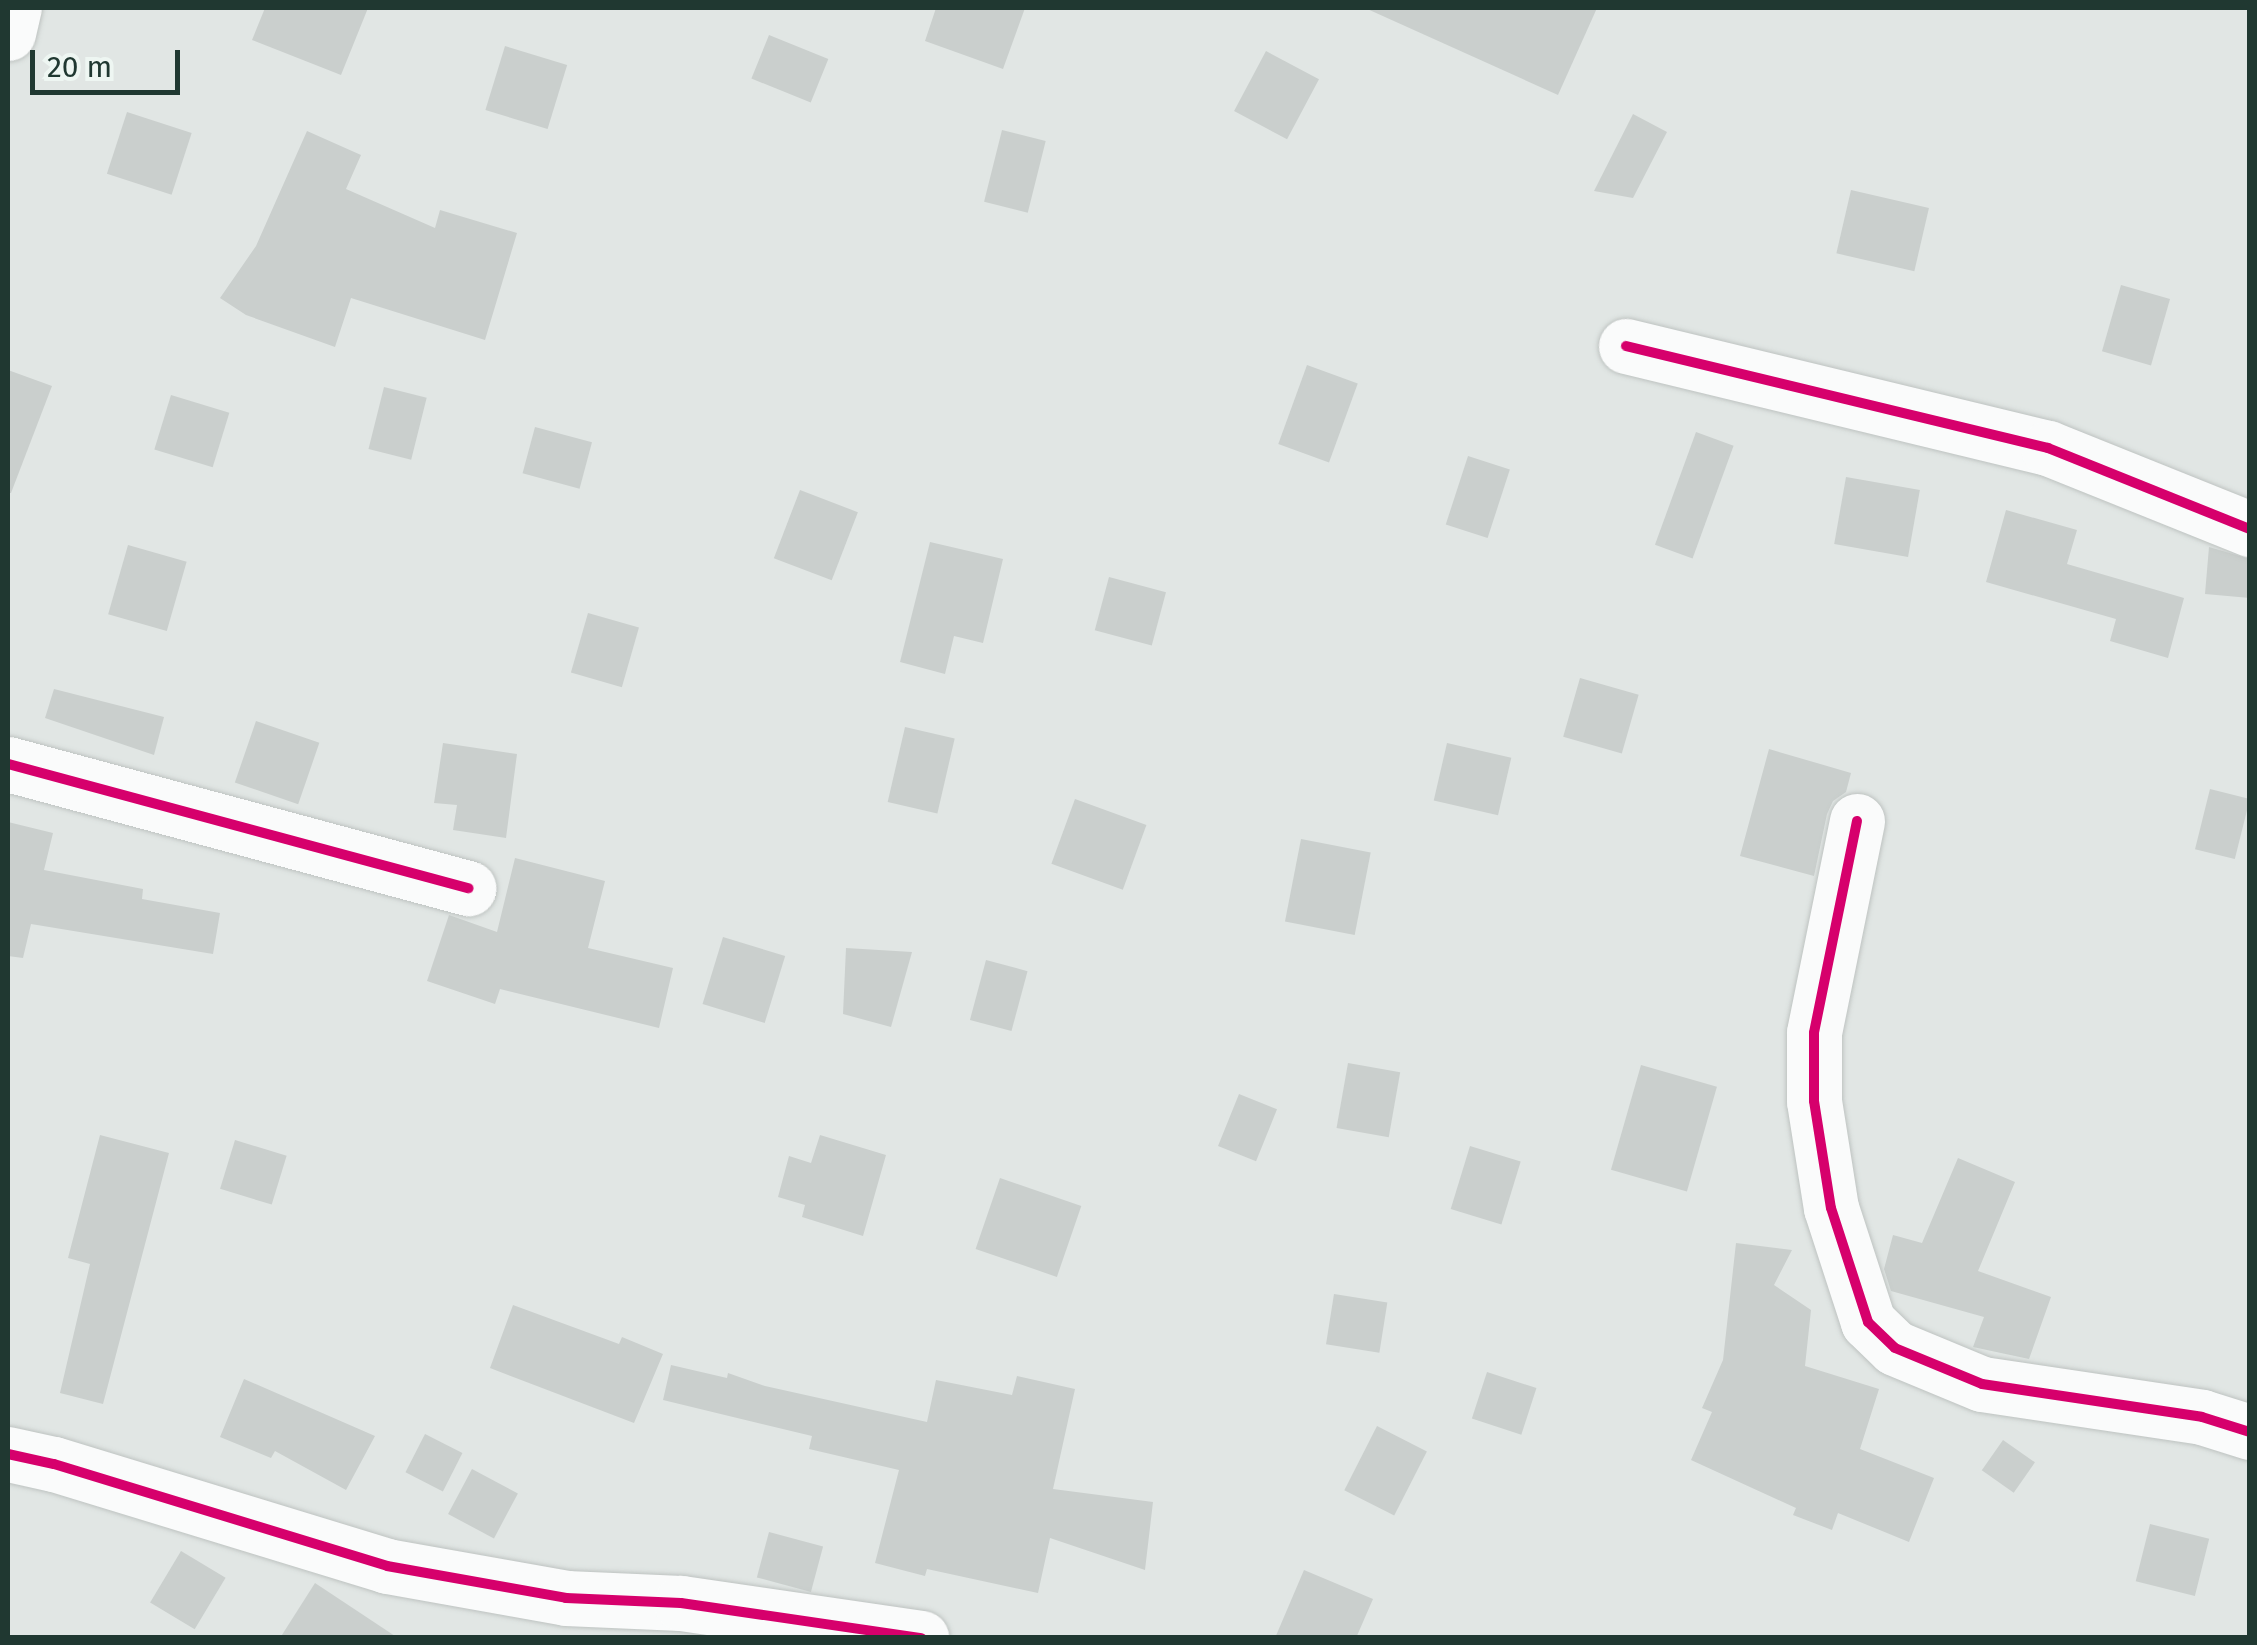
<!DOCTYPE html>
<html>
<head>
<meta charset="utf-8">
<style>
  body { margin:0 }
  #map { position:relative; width:2257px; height:1645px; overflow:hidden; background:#e1e6e4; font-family:"Fira Sans",sans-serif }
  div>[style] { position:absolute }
  .building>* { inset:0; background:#cacfcd; transform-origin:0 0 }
  .roads { filter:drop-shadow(0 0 2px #bec3c1) drop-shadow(0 0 2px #bec3c1) }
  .minor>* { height:55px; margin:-27.5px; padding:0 27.5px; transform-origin:27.5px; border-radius:27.5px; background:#fafbfb }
  .cycleway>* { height:10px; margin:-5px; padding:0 5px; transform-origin:5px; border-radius:5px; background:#d6006c }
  span { translate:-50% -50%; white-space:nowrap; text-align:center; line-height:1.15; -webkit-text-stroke:8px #eef6f2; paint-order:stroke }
  .frame { position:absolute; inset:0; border:10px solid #203831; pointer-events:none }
  .scale { position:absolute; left:30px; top:50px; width:150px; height:45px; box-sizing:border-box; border:5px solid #203831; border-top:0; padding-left:12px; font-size:30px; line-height:35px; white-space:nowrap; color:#203831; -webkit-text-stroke:8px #eef6f2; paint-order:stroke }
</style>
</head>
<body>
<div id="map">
  <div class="building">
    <div style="clip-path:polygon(265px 8px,368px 8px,341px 75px,252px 40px)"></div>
    <div style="clip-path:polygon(936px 8px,1025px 8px,1003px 69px,925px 41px)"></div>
    <div style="clip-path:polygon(1365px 8px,1597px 8px,1558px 95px)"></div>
    <div style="left:769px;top:35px;width:64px;height:47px;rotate:22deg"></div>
    <div style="left:505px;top:46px;width:65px;height:67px;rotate:17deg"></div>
    <div style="left:1266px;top:51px;width:60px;height:68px;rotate:28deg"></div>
    <div style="left:127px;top:112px;width:68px;height:65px;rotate:18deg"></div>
    <div style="clip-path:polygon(1633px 114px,1667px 132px,1633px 198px,1594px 191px)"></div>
    <div style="left:1002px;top:130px;width:45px;height:74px;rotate:14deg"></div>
    <div style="clip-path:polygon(307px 131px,361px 155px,346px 189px,435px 228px,440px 210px,517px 233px,485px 340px,351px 298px,335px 347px,246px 315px,220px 298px,256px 246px)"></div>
    <div style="left:1851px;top:190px;width:80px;height:65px;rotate:13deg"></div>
    <div style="left:2121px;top:285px;width:51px;height:69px;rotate:16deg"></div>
    <div style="left:1307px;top:365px;width:54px;height:84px;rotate:20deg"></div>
    <div style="clip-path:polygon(8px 370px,52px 386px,11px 493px,8px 493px)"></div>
    <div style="left:384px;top:387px;width:44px;height:64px;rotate:14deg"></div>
    <div style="left:171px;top:395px;width:61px;height:57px;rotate:17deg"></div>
    <div style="left:535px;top:427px;width:59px;height:48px;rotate:15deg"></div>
    <div style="left:1696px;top:432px;width:40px;height:120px;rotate:20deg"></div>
    <div style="left:1468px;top:456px;width:44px;height:72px;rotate:18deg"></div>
    <div style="left:1846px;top:477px;width:75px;height:68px;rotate:10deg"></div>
    <div style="left:800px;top:490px;width:62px;height:73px;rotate:21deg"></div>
    <div style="clip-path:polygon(2006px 510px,2077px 530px,2067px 564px,2184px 598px,2168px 658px,2110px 641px,2116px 619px,1986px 582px)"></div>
    <div style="clip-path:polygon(930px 542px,1003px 559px,983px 643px,954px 636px,945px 674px,900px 662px)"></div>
    <div style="left:128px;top:545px;width:61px;height:72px;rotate:16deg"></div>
    <div style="clip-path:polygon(2209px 547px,2250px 559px,2250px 598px,2205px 594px)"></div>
    <div style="left:1109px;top:577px;width:59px;height:55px;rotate:15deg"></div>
    <div style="left:588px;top:613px;width:53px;height:62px;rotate:16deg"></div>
    <div style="left:1580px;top:678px;width:61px;height:61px;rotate:16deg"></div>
    <div style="clip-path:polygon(54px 689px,164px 717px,154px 755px,45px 718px)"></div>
    <div style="left:256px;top:721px;width:67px;height:65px;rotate:19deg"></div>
    <div style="left:905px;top:727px;width:51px;height:77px;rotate:13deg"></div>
    <div style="clip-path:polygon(443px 743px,517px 754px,506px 838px,453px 830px,457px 805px,434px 803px)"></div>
    <div style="left:1447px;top:743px;width:66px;height:59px;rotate:13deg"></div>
    <div style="clip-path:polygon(1769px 749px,1851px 773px,1846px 792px,1833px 801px,1827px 814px,1814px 876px,1740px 856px)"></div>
    <div style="left:2210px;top:789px;width:41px;height:62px;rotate:14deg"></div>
    <div style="left:1075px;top:799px;width:76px;height:69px;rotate:20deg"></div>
    <div style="clip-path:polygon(8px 822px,53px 833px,44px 870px,143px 889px,142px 899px,220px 913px,213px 954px,31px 924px,23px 958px,8px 956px)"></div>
    <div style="left:1301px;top:839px;width:71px;height:84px;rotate:11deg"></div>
    <div style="clip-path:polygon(515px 858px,605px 881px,588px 948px,673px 968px,659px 1028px,500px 989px,495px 1004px,427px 981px,449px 915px,497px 932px)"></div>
    <div style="left:723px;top:937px;width:65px;height:70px;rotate:17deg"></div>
    <div style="clip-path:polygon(846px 948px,912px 952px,891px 1027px,843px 1014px)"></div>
    <div style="left:986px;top:960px;width:43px;height:62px;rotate:15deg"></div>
    <div style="left:1348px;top:1063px;width:53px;height:66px;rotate:10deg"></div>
    <div style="left:1641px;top:1065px;width:79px;height:109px;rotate:16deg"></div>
    <div style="left:1239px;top:1094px;width:41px;height:56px;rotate:22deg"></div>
    <div style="clip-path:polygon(100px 1135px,169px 1153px,103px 1404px,60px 1393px,90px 1264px,68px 1258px)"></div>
    <div style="clip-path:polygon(820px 1135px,886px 1155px,863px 1236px,802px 1217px,805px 1205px,778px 1197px,789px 1156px,811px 1163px)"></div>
    <div style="left:235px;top:1140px;width:54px;height:51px;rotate:17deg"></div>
    <div style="left:1470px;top:1146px;width:53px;height:66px;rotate:17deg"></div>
    <div style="clip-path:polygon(1958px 1158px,2015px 1182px,1978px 1271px,2051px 1297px,2029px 1359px,1973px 1347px,1984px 1317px,1891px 1291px,1884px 1269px,1893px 1235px,1922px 1243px)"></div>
    <div style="left:1000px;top:1178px;width:86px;height:75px;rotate:19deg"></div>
    <div style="clip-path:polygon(1736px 1243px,1792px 1250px,1774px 1285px,1811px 1310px,1805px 1366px,1879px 1389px,1860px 1449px,1934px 1478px,1909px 1542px,1838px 1513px,1832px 1530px,1793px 1515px,1796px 1508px,1691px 1460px,1712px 1412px,1702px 1408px,1723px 1360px)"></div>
    <div style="left:1334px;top:1294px;width:54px;height:51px;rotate:9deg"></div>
    <div style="clip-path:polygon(513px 1305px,619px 1344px,622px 1337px,663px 1354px,634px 1423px,490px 1368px)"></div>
    <div style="clip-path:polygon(671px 1365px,727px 1378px,728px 1373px,765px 1386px,927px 1422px,936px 1380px,1012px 1395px,1017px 1376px,1075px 1389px,1053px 1489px,1153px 1502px,1145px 1570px,1050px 1538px,1038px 1593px,927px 1569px,925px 1576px,875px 1563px,899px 1470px,809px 1449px,812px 1436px,663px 1400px)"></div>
    <div style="left:1487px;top:1372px;width:52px;height:49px;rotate:18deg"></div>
    <div style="clip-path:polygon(244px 1379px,375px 1436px,346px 1490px,275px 1451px,271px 1458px,220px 1437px)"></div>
    <div style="left:1377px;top:1426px;width:56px;height:72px;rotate:27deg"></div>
    <div style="left:425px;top:1434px;width:42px;height:43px;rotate:27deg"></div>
    <div style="left:2003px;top:1440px;width:39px;height:37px;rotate:35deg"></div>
    <div style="left:472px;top:1469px;width:52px;height:51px;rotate:28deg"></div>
    <div style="left:2150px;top:1524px;width:61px;height:59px;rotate:14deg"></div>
    <div style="left:769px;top:1532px;width:56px;height:47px;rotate:15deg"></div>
    <div style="left:181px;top:1551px;width:52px;height:60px;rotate:31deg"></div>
    <div style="clip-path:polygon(1304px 1570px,1373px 1599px,1356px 1638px,1275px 1638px)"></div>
    <div style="clip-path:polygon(315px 1583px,398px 1638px,280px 1638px)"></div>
  </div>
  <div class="roads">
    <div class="minor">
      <div style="left:8px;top:33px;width:26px;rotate:-77deg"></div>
      <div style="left:1626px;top:346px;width:434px;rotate:13.6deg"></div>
      <div style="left:2048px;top:448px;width:218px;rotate:21.9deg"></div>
      <div style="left:8px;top:764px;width:477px;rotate:15.1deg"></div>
      <div style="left:1857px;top:821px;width:216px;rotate:101.5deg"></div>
      <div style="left:1814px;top:1033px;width:68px;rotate:90deg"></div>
      <div style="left:1814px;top:1101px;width:108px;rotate:81deg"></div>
      <div style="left:1831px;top:1208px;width:120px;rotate:72deg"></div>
      <div style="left:1868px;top:1322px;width:37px;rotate:44deg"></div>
      <div style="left:1895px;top:1348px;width:94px;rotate:22.5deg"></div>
      <div style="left:1982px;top:1384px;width:222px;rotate:8.5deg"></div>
      <div style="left:2202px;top:1417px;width:50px;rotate:17.4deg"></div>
      <div style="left:8px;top:1454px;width:47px;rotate:12.3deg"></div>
      <div style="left:54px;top:1464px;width:348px;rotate:17deg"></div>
      <div style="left:387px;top:1566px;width:182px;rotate:10.1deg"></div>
      <div style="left:566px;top:1598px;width:115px;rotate:2.5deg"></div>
      <div style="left:681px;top:1603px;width:243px;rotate:8.3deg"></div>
    </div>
  </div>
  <div class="cycleway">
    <div style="left:1626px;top:346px;width:434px;rotate:13.6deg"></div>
    <div style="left:2048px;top:448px;width:218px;rotate:21.9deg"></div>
    <div style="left:8px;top:764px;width:477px;rotate:15.1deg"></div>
    <div style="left:1857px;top:821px;width:216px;rotate:101.5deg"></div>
    <div style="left:1814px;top:1033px;width:68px;rotate:90deg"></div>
    <div style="left:1814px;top:1101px;width:108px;rotate:81deg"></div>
    <div style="left:1831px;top:1208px;width:120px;rotate:72deg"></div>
    <div style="left:1868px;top:1322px;width:37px;rotate:44deg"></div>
    <div style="left:1895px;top:1348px;width:94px;rotate:22.5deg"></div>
    <div style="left:1982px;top:1384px;width:222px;rotate:8.5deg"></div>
    <div style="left:2202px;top:1417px;width:50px;rotate:17.4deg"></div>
    <div style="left:8px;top:1454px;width:47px;rotate:12.3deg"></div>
    <div style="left:54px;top:1464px;width:348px;rotate:17deg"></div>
    <div style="left:387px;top:1566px;width:182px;rotate:10.1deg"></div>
    <div style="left:566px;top:1598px;width:115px;rotate:2.5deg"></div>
    <div style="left:681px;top:1603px;width:243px;rotate:8.3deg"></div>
  </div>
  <div class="frame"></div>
  <div class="scale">20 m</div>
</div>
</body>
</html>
